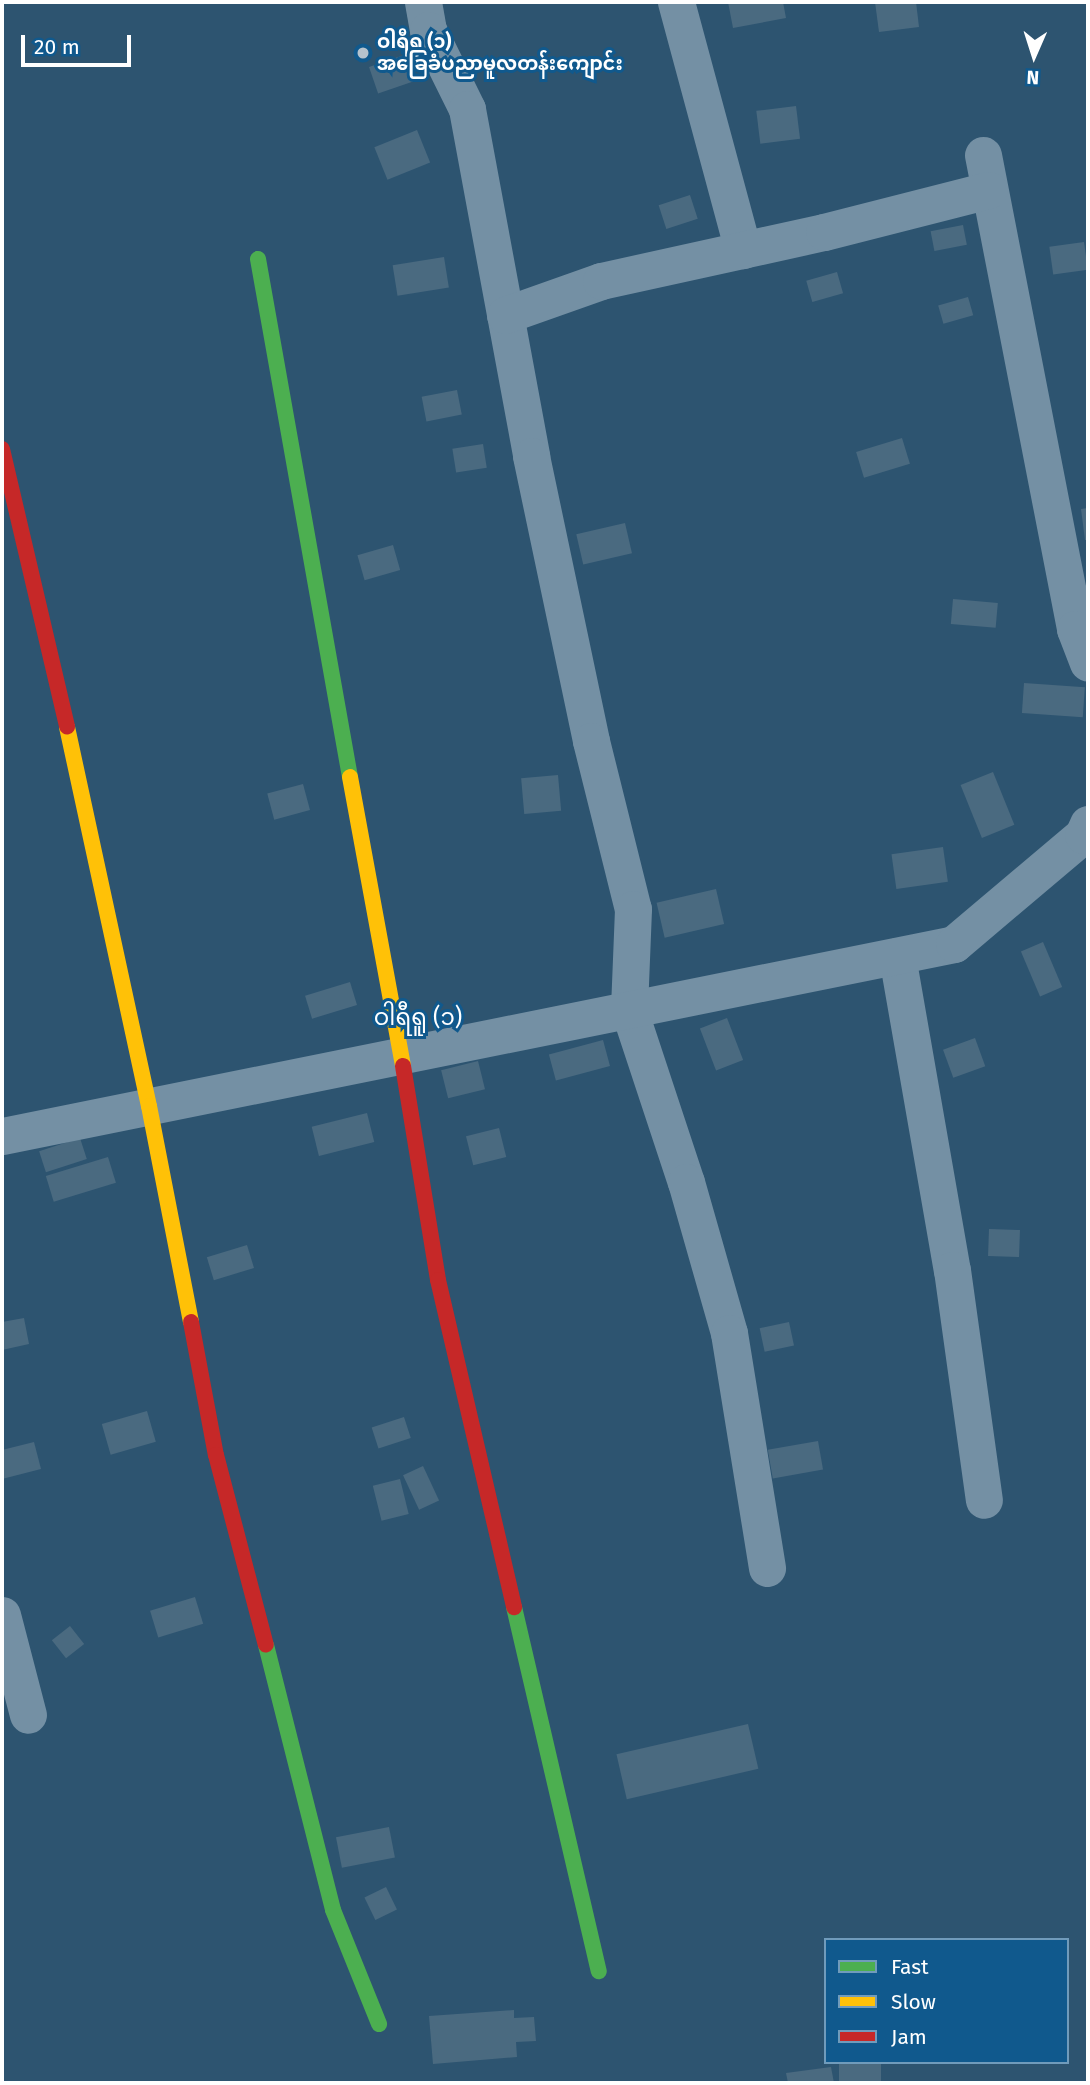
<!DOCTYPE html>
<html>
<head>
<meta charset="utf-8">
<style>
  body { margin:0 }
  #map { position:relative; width:1090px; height:2085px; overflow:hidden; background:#2d5470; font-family:"Fira Sans","Noto Sans Myanmar",sans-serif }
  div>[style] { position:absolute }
  .building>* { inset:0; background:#4a6a80; transform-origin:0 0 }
  .street>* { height:37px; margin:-18.5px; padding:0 18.5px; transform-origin:18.5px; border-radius:18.5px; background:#7490a4 }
  .fast>* { height:16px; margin:-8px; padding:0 8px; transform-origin:8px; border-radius:8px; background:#4caf50 }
  .slow>* { height:16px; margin:-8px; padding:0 8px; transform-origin:8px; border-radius:8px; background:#ffc107 }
  .jam>* { height:16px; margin:-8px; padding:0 8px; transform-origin:8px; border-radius:8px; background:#c62828 }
  .dots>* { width:19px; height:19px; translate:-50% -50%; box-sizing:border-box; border:4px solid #10598d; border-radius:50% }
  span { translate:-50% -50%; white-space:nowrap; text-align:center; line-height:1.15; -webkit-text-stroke:6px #10598d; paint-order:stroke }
  .poi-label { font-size:19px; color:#fff; font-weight:700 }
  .left { translate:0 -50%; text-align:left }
  .quarter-label { font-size:23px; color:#fff }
  .frame { position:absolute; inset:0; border:4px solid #fff; pointer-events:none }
  .legend { position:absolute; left:824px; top:1938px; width:245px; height:126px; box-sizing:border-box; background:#10598d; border:2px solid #709bbb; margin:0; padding:9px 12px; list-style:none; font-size:21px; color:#fff }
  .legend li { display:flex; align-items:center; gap:14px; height:35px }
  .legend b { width:35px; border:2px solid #709bbb }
  .north { position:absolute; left:999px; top:21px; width:70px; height:70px; -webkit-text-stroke:5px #10598d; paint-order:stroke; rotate:183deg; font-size:19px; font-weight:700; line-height:28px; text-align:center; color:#fff }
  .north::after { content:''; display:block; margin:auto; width:24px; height:32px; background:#fff; clip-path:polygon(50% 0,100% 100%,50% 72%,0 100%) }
  .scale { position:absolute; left:21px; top:35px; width:110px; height:32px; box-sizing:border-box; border:4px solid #fff; border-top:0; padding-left:9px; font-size:21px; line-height:24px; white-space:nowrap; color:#fff; -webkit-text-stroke:5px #10598d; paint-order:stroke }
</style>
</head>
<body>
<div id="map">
  <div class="building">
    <div style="clip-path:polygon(728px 2px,783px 2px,786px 18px,733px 28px)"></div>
    <div style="clip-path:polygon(875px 2px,916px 2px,919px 27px,879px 32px)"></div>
    <div style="left:404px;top:55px;width:28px;height:37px;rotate:71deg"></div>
    <div style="left:796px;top:106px;width:33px;height:40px;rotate:83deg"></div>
    <div style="left:417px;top:130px;width:35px;height:46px;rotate:68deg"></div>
    <div style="left:690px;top:195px;width:25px;height:33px;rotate:72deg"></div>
    <div style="left:963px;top:225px;width:20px;height:33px;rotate:79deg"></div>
    <div style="left:1084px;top:242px;width:28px;height:35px;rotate:82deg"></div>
    <div style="left:444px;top:257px;width:31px;height:52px;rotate:81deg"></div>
    <div style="left:837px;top:272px;width:22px;height:32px;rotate:74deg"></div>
    <div style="left:968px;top:297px;width:19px;height:31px;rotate:74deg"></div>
    <div style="left:457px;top:390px;width:25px;height:36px;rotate:79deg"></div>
    <div style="left:902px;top:438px;width:27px;height:48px;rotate:73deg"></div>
    <div style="left:483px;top:444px;width:24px;height:31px;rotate:81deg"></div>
    <div style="clip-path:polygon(1088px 508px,1088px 540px,1085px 540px,1081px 509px)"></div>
    <div style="left:625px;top:523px;width:31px;height:50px;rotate:77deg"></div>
    <div style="left:393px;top:545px;width:26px;height:37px;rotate:74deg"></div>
    <div style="left:953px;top:599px;width:45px;height:25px;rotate:5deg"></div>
    <div style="left:1024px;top:683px;width:61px;height:30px;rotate:4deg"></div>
    <div style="left:993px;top:772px;width:57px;height:35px;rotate:68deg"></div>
    <div style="left:558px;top:775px;width:36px;height:37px;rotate:85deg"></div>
    <div style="left:303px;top:784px;width:27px;height:37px;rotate:75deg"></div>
    <div style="left:943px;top:847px;width:35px;height:52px;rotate:82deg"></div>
    <div style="left:716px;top:889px;width:36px;height:61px;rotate:77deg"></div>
    <div style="left:1043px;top:942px;width:49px;height:24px;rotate:67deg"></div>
    <div style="left:350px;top:982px;width:24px;height:47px;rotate:73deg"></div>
    <div style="left:727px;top:1018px;width:45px;height:29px;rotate:69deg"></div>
    <div style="left:975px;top:1038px;width:30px;height:34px;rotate:70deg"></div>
    <div style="left:603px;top:1040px;width:27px;height:56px;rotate:75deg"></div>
    <div style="left:478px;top:1061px;width:29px;height:38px;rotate:76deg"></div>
    <div style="left:367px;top:1113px;width:30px;height:57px;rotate:76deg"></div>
    <div style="left:499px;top:1128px;width:30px;height:34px;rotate:76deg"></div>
    <div style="left:80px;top:1138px;width:22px;height:43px;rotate:72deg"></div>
    <div style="left:108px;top:1157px;width:27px;height:65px;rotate:73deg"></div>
    <div style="left:989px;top:1229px;width:31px;height:27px;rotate:2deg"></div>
    <div style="left:247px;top:1245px;width:24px;height:42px;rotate:73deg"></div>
    <div style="clip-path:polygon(24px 1318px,29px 1344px,2px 1350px,2px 1322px)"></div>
    <div style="left:789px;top:1322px;width:24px;height:30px;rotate:78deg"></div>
    <div style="left:147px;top:1411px;width:32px;height:47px;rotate:74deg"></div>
    <div style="left:404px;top:1417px;width:22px;height:34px;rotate:72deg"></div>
    <div style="left:818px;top:1441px;width:29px;height:51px;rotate:80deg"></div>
    <div style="clip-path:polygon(34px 1442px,41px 1469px,2px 1479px,2px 1450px)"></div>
    <div style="left:423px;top:1466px;width:38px;height:22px;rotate:65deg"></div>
    <div style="left:400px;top:1479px;width:36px;height:28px;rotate:76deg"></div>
    <div style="left:195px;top:1597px;width:28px;height:47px;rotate:73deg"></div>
    <div style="left:70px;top:1626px;width:23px;height:23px;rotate:52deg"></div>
    <div style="left:748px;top:1724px;width:46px;height:135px;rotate:77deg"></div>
    <div style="left:389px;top:1827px;width:31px;height:54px;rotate:79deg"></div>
    <div style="left:386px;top:1887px;width:25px;height:24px;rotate:64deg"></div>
    <div style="clip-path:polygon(514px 2010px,514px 2018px,534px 2017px,536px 2041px,516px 2042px,517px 2057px,433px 2064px,429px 2016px)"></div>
    <div style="left:839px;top:2062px;width:42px;height:21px"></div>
    <div style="clip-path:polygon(831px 2067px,834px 2083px,788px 2083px,786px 2073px)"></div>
  </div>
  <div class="street">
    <div style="left:423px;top:2px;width:28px;rotate:80deg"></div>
    <div style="left:428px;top:30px;width:88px;rotate:63.7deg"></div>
    <div style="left:467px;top:109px;width:353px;rotate:79.5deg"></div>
    <div style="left:531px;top:456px;width:291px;rotate:78.1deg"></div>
    <div style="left:591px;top:741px;width:173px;rotate:76deg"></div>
    <div style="left:633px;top:909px;width:101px;rotate:92.3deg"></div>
    <div style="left:629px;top:1010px;width:181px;rotate:71.7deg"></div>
    <div style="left:686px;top:1182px;width:157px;rotate:74.1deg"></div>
    <div style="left:729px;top:1333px;width:238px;rotate:80.8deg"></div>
    <div style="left:676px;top:2px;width:257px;rotate:74.9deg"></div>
    <div style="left:983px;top:155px;width:483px;rotate:79deg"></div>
    <div style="left:1075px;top:629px;width:36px;rotate:69deg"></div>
    <div style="left:505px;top:315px;width:102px;rotate:-19.5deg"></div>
    <div style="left:601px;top:281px;width:228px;rotate:-12.4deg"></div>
    <div style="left:824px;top:232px;width:170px;rotate:-14.3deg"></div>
    <div style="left:897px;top:956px;width:319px;rotate:80.1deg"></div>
    <div style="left:952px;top:1270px;width:232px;rotate:82.1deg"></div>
    <div style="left:2px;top:1136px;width:971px;rotate:-11.4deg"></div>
    <div style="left:954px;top:944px;width:169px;rotate:-40.2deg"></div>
    <div style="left:1083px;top:835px;width:12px;rotate:-66deg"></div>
    <div style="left:2px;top:1615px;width:103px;rotate:75.4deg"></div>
  </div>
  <div class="fast">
    <div style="left:258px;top:259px;width:526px;rotate:79.93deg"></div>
    <div style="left:514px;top:1607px;width:374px;rotate:76.9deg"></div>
    <div style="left:266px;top:1645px;width:273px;rotate:75.8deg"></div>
    <div style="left:333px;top:1910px;width:123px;rotate:68deg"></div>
  </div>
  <div class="slow">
    <div style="left:67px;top:727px;width:388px;rotate:77.8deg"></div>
    <div style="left:149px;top:1106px;width:220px;rotate:79deg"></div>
    <div style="left:350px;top:777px;width:294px;rotate:79.6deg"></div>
  </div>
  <div class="jam">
    <div style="left:2px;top:449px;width:285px;rotate:76.8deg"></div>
    <div style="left:403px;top:1066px;width:217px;rotate:80.7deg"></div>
    <div style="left:438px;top:1280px;width:336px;rotate:76.9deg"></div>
    <div style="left:191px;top:1322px;width:135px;rotate:79.4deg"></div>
    <div style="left:216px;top:1455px;width:196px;rotate:75.3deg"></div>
  </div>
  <div class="dots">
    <div style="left:363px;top:53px;background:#b6c3cd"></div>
  </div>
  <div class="poi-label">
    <span class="left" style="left:377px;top:53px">ဝါရီရူ (၁)<br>အခြေခံပညာမူလတန်းကျောင်း</span>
  </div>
  <div class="quarter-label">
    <span style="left:418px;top:1017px">ဝါရီရူ (၁)</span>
  </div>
  <div class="frame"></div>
  <ul class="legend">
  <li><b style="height:9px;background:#4caf50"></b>Fast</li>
  <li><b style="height:9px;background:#ffc107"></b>Slow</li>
  <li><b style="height:9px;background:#c62828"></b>Jam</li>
  </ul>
  <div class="north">N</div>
  <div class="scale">20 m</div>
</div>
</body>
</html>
